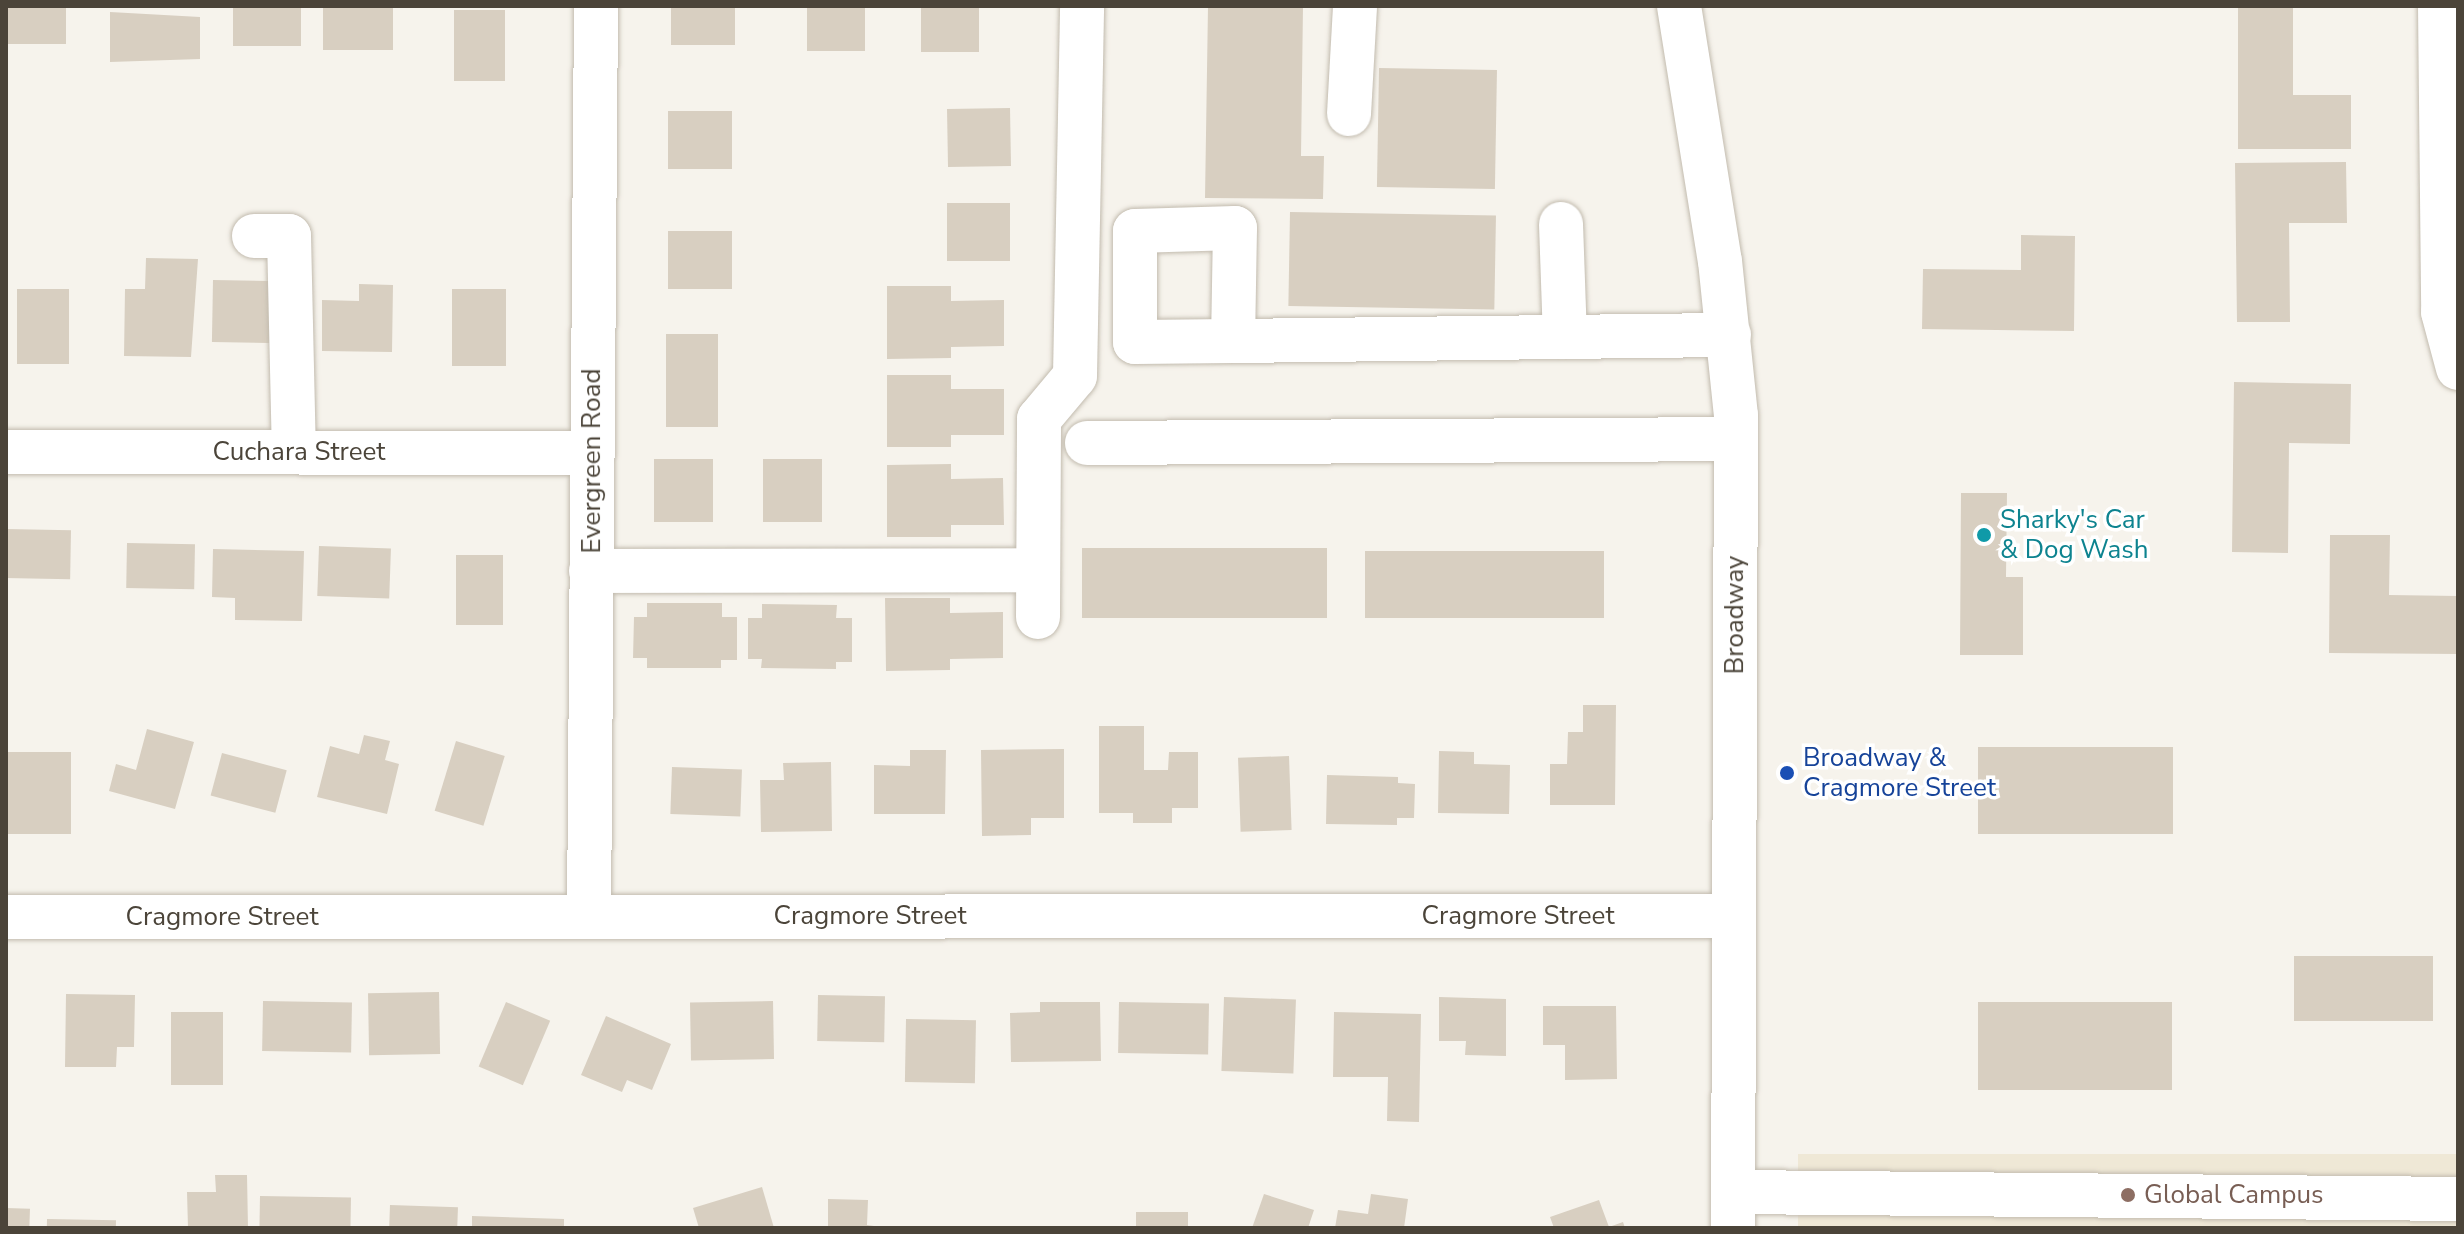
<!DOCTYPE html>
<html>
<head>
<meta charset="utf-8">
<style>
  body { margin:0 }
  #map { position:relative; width:2464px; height:1234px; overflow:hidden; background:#f6f3ec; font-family:"Nunito Sans",sans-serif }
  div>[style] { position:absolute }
  .education>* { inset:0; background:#efe8d6; transform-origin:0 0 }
  .building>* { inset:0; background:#d8cfc1; transform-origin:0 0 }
  .roads { filter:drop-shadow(0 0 2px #c2bbae) drop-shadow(0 0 2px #c2bbae) }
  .minor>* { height:44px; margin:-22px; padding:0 22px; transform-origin:22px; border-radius:22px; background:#fff }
  .dots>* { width:22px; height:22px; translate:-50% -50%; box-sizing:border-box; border:4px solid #fff; border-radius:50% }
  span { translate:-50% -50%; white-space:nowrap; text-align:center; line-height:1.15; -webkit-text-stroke:7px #fff; paint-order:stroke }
  .street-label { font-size:26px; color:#4b4439 }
  .culture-label { font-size:26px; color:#0d838f }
  .left { translate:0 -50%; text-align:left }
  .transit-label { font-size:26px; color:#164399 }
  .education-label { font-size:26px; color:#785e54 }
  .frame { position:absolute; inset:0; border:8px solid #4b4439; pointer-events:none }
</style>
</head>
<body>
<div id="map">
  <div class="education">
    <div style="left:2458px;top:1154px;width:74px;height:660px;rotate:90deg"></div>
  </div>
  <div class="building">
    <div style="left:6px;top:6px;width:60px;height:38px"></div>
    <div style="left:233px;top:6px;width:68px;height:40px"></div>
    <div style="left:323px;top:6px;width:70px;height:44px"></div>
    <div style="left:671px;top:6px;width:64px;height:39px"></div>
    <div style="left:807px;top:6px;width:58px;height:45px"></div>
    <div style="left:921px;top:6px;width:58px;height:46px"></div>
    <div style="clip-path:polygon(1208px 6px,1303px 6px,1301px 156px,1324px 156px,1323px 199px,1205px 198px)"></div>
    <div style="clip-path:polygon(2238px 6px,2293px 6px,2293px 95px,2351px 95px,2351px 149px,2238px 149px)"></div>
    <div style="left:454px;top:10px;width:51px;height:71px"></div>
    <div style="clip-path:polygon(110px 12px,200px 17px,200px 59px,110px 62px)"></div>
    <div style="left:1379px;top:68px;width:118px;height:119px;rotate:1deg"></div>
    <div style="left:1010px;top:108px;width:58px;height:63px;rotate:89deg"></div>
    <div style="left:732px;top:111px;width:58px;height:64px;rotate:90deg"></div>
    <div style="clip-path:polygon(2346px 162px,2347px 223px,2289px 223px,2290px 322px,2237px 322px,2235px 163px)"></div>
    <div style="left:947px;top:203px;width:63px;height:58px"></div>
    <div style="left:1290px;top:212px;width:206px;height:94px;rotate:1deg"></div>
    <div style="left:668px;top:231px;width:64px;height:58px"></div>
    <div style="clip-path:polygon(2021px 235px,2075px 236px,2074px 331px,1922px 329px,1923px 269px,2021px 270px)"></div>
    <div style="clip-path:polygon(146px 258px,198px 259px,191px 357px,124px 356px,125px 289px,145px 289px)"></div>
    <div style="left:213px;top:280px;width:72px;height:62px;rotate:1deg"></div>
    <div style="clip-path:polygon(359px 284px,393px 285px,392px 352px,322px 351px,322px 300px,359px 301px)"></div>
    <div style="clip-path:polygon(887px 286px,951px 286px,951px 301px,1004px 300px,1004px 346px,951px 347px,951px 358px,887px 359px)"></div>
    <div style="left:17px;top:289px;width:52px;height:75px"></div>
    <div style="left:506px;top:289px;width:77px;height:54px;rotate:90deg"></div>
    <div style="left:666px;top:334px;width:52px;height:93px"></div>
    <div style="clip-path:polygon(887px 375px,951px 375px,951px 389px,1004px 389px,1004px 435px,951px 435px,951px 447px,887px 447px)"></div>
    <div style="clip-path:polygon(2234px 382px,2351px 384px,2350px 444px,2289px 443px,2288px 553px,2232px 552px)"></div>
    <div style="left:654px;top:459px;width:59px;height:63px"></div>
    <div style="left:822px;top:459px;width:63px;height:59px;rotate:90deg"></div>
    <div style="clip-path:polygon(951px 464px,951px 479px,1003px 478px,1004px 525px,951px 525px,951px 537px,887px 537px,887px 465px)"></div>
    <div style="clip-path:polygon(1961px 493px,2007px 493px,2006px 577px,2023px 577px,2023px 655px,1960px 655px)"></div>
    <div style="left:6px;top:529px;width:65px;height:49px;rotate:1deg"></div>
    <div style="clip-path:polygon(2330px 535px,2390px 535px,2389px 595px,2458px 596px,2458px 654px,2329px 653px)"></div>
    <div style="left:127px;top:543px;width:68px;height:45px;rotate:1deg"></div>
    <div style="left:319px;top:546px;width:72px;height:50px;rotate:2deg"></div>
    <div style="left:1082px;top:548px;width:245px;height:70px"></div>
    <div style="clip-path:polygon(213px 549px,304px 551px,302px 621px,235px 620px,235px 598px,212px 597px)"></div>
    <div style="left:1365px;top:551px;width:239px;height:67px"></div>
    <div style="left:456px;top:555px;width:47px;height:70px"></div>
    <div style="clip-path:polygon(885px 598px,950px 598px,950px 613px,1003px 612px,1003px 658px,950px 659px,950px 670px,886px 671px)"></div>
    <div style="clip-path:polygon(647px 603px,722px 603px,722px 617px,737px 617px,737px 660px,721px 660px,721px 668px,647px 668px,647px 658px,633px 658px,634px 617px,647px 617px)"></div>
    <div style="clip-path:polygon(762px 604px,837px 605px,836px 618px,852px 618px,852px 662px,836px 662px,836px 669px,761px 668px,762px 659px,748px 659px,748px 618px,762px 618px)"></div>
    <div style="clip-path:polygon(1583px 705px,1616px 705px,1615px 805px,1550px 805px,1550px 764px,1567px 764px,1568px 732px,1583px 732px)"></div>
    <div style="clip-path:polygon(1099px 726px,1144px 726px,1144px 770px,1168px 770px,1169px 752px,1198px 752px,1198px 808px,1172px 808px,1172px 823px,1133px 823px,1133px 813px,1099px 813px)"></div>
    <div style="clip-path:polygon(147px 729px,194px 742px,175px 809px,109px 791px,116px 764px,136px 770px)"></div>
    <div style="clip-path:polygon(364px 735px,390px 741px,385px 760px,399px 764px,387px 814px,317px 797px,330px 746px,359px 754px)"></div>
    <div style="left:456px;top:741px;width:51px;height:73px;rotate:17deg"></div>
    <div style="left:1978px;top:747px;width:195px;height:87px"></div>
    <div style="clip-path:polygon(1064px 749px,1064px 818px,1031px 818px,1031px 835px,982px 836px,981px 750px)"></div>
    <div style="clip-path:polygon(910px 750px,946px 750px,945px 814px,874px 814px,874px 765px,910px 766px)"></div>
    <div style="clip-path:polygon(1439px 751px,1474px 752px,1474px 764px,1510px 765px,1509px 814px,1438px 813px)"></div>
    <div style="left:6px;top:752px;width:65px;height:82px"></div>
    <div style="left:222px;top:753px;width:67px;height:44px;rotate:15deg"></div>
    <div style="left:1289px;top:756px;width:74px;height:51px;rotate:88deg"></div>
    <div style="clip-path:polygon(831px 762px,832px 831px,761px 832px,760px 780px,784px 780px,783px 763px)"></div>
    <div style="left:672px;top:767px;width:70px;height:47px;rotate:2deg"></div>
    <div style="clip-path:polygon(1327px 775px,1398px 777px,1398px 783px,1415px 784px,1414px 818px,1397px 818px,1397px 825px,1326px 824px)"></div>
    <div style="left:2294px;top:956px;width:139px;height:65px"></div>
    <div style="left:439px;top:992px;width:62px;height:71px;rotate:89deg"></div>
    <div style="clip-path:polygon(66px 994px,135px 995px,134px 1047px,117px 1047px,116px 1067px,65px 1067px)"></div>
    <div style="left:818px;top:995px;width:67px;height:46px;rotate:1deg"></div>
    <div style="left:1224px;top:997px;width:72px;height:74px;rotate:2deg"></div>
    <div style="clip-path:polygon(1439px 997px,1506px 999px,1506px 1056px,1465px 1055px,1466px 1041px,1439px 1041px)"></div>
    <div style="left:263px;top:1001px;width:89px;height:50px;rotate:1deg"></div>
    <div style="left:773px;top:1001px;width:58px;height:83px;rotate:89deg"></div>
    <div style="left:506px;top:1002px;width:48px;height:70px;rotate:23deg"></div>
    <div style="clip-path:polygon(1040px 1002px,1100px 1002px,1101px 1061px,1011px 1062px,1010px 1013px,1040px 1012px)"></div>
    <div style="left:1119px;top:1002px;width:90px;height:51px;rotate:1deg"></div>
    <div style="left:1978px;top:1002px;width:194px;height:88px"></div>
    <div style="clip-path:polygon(1543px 1006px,1616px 1006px,1617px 1079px,1565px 1080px,1565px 1045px,1543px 1045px)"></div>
    <div style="left:171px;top:1012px;width:52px;height:73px"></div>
    <div style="clip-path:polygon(1334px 1012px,1421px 1014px,1419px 1122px,1387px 1121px,1388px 1077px,1333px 1077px)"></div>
    <div style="clip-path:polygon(606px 1016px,671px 1044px,652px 1090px,627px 1080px,622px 1092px,581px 1075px)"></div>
    <div style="left:906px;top:1019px;width:70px;height:63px;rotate:1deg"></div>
    <div style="clip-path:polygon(215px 1175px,247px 1175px,248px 1228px,188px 1228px,187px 1192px,216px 1192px)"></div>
    <div style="clip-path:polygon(762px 1187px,774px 1228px,699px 1228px,693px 1208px)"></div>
    <div style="clip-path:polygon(1264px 1194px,1314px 1210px,1308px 1228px,1252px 1228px)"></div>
    <div style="clip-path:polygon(1371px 1194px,1408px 1199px,1404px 1228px,1335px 1228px,1338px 1210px,1368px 1214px)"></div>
    <div style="left:260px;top:1196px;width:91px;height:32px;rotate:1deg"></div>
    <div style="clip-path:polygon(828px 1199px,868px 1200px,867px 1225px,888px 1228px,828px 1228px)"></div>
    <div style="clip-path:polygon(1599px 1200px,1609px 1227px,1623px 1222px,1625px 1228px,1554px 1228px,1550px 1217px)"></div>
    <div style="left:390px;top:1205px;width:68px;height:23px;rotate:2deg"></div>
    <div style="left:6px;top:1208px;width:24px;height:20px;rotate:2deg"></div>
    <div style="left:1136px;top:1212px;width:52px;height:16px"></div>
    <div style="clip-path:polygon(472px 1216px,564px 1219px,564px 1228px,472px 1228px)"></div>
    <div style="left:47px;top:1219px;width:69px;height:9px;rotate:1deg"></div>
  </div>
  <div class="roads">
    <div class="minor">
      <div style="left:1679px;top:6px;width:258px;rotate:80.9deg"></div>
      <div style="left:1720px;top:261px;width:155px;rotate:84.1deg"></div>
      <div style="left:1736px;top:415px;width:813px;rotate:90.21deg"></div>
      <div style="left:2440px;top:6px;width:306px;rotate:89.4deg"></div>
      <div style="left:2443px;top:312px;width:58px;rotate:75deg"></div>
      <div style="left:1349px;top:114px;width:108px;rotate:-86.8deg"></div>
      <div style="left:1561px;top:224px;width:113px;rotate:88deg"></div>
      <div style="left:254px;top:236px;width:35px"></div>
      <div style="left:289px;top:236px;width:216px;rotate:88.7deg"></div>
      <div style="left:1233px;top:341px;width:98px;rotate:179.4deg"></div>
      <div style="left:1135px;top:342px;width:111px;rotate:-90deg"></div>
      <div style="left:1135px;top:231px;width:100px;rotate:-1.7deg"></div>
      <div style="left:1235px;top:228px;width:113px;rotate:91deg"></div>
      <div style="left:1233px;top:341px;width:496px;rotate:-0.7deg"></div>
      <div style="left:1087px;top:443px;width:649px;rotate:-0.35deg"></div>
      <div style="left:6px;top:452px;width:586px;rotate:0.1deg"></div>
      <div style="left:591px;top:571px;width:447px;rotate:-0.1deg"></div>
      <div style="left:1038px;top:617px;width:198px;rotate:-89.7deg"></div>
      <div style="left:1039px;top:419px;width:56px;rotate:-50.1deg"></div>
      <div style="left:1075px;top:376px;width:370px;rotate:-88.9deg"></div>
      <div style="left:589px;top:916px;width:910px;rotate:-89.56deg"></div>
      <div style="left:6px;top:917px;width:1728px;rotate:-0.03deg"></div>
      <div style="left:1733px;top:1192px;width:725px;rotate:0.55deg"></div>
    </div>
  </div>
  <div class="dots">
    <div style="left:1984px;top:535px;background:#0f9aa8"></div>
    <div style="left:1787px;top:773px;background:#1a4fb4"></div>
    <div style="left:2128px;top:1195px;background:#8d6e63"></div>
  </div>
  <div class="street-label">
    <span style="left:299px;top:452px">Cuchara Street</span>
    <span style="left:592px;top:461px;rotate:-90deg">Evergreen Road</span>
    <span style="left:1735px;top:615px;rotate:-90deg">Broadway</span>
    <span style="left:870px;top:916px">Cragmore Street</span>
    <span style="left:1518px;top:916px">Cragmore Street</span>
    <span style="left:222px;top:917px">Cragmore Street</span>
  </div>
  <div class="culture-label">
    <span class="left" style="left:2000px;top:535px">Sharky's Car<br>&amp; Dog Wash</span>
  </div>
  <div class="transit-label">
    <span class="left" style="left:1803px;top:773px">Broadway &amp;<br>Cragmore Street</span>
  </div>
  <div class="education-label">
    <span class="left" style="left:2144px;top:1195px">Global Campus</span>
  </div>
  <div class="frame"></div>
</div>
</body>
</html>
